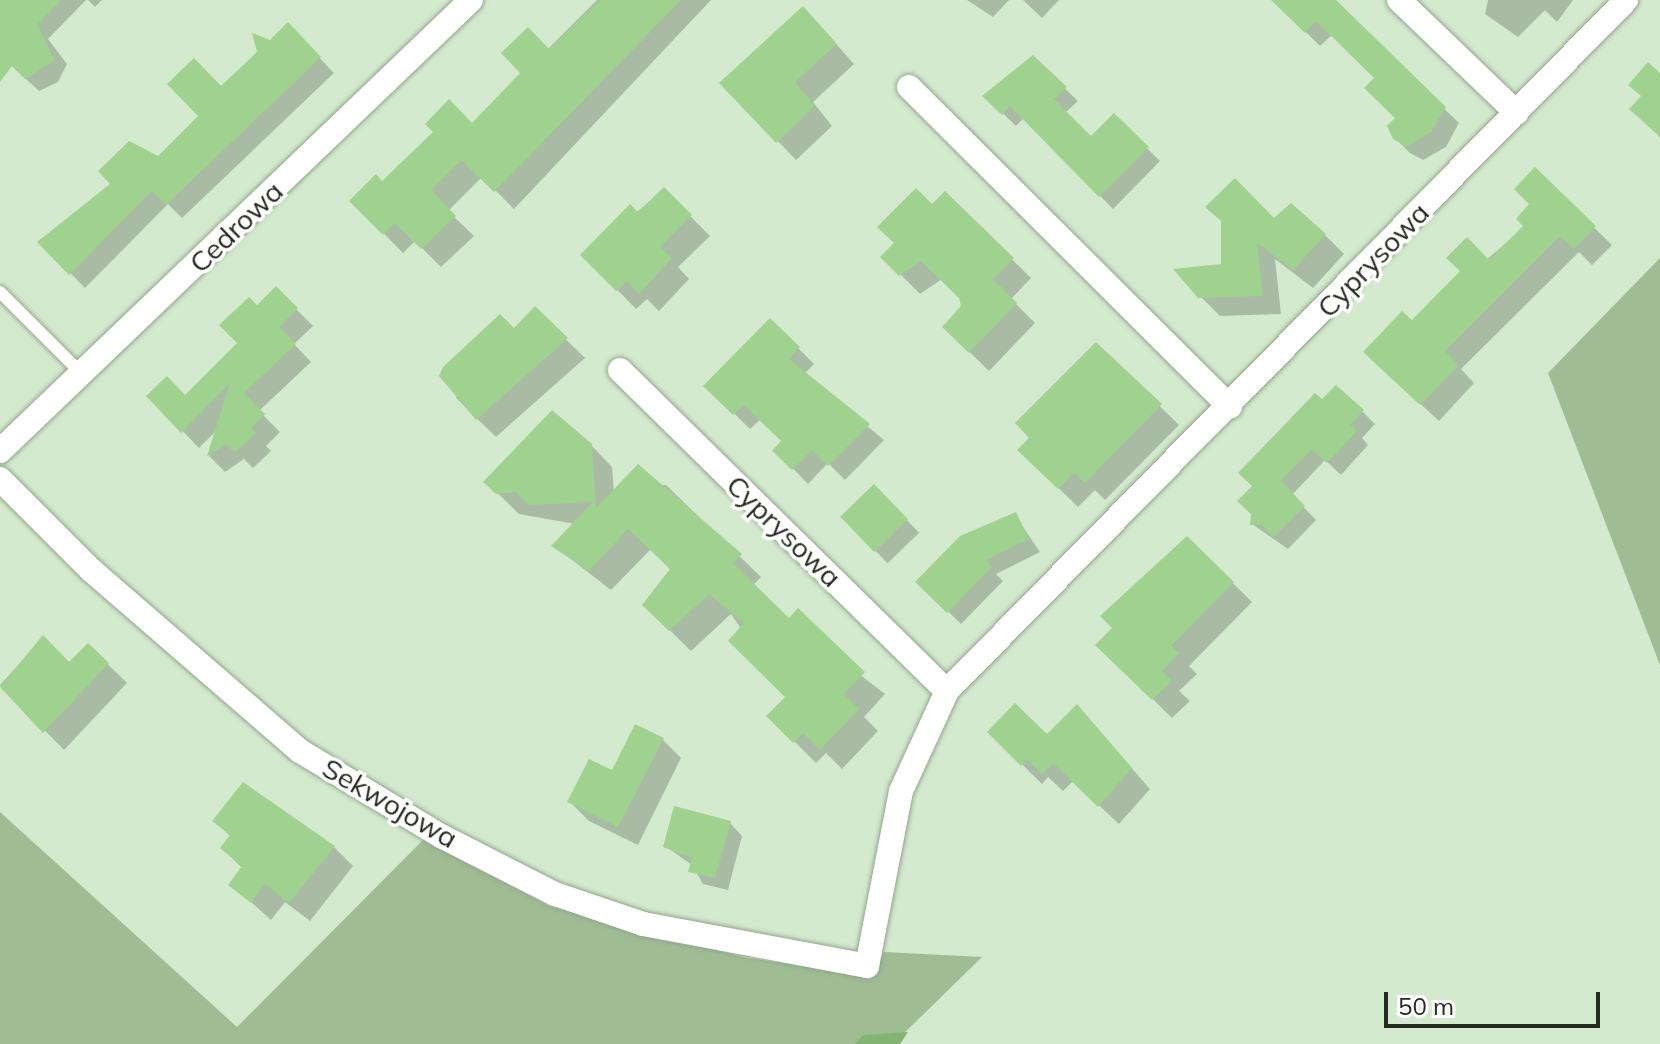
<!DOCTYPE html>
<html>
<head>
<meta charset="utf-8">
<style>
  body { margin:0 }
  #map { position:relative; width:1660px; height:1044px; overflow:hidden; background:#d4eace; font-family:Mulish,sans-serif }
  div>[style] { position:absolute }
  .green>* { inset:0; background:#9fbc95 }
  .forest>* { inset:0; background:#83b473 }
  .shadow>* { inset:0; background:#0003; transform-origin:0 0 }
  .building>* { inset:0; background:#9fd18f; transform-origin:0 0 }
  .roads { filter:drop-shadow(0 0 2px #92a68c) drop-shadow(0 0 2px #92a68c) }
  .lane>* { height:12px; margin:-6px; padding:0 6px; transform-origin:6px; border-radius:6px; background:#fff }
  .street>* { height:24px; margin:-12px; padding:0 12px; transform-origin:12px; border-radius:12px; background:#fff }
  span { translate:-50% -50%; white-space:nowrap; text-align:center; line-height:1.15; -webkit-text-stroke:7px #fff; paint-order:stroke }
  .street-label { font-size:28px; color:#232b20 }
  .scale { position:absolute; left:1384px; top:992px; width:216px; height:36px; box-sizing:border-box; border:4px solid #232b20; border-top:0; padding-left:10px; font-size:24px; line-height:28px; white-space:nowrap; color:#232b20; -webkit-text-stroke:6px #fff; paint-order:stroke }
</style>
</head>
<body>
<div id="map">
  <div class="green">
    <div style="clip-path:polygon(1660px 258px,1660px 665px,1548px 373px)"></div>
    <div style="clip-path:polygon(0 812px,237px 1027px,423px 840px,549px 906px,747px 958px,871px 975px,884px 952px,982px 957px,893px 1044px,0 1044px)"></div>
  </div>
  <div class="forest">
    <div style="clip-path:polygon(908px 1032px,900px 1044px,855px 1044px,863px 1035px)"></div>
  </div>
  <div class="shadow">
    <div style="clip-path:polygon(0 0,86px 0,48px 39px,67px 64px,58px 82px,39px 91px,0 55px)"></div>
    <div style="clip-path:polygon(88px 0,102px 0,95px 7px)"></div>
    <div style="clip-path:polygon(597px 0,711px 0,514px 209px,482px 177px,448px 211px,474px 236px,441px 267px,415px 241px,403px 253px,352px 201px,472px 125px)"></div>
    <div style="clip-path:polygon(967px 0,1009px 0,993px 17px)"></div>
    <div style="clip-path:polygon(1023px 0,1059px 0,1042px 18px)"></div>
    <div style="clip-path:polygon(1273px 0,1331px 0,1459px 123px,1446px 147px,1423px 160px,1410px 153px,1395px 138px,1397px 118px,1376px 78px,1332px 35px,1320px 46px)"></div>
    <div style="clip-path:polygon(1488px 0,1573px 0,1557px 22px,1545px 10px,1518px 37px,1485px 14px)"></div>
    <div style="clip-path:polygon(288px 25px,334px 73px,182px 218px,168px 204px,85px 288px,40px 242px,159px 159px)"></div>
    <div style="clip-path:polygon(822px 28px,854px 64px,813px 102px,832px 126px,796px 160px,722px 83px)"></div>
    <div style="clip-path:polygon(1032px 57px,1078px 101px,1065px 113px,1091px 139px,1114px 116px,1160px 161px,1113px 209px,1024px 118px,1016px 126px,985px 96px)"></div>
    <div style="clip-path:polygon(1535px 170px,1612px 245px,1592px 265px,1579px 252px,1461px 369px,1474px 383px,1439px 421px,1383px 369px,1412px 323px,1526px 226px)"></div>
    <div style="clip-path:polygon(664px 190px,710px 236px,678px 267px,689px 279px,659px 311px,647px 299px,636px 309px,583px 255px)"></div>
    <div style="clip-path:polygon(945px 194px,1031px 278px,1011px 299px,1035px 323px,989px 371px,944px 327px,963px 307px,961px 298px,942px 279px,920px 294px,883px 257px)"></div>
    <div style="clip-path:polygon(1274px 220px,1325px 235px,1344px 254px,1313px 288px,1275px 259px,1281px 314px,1220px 316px,1200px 296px)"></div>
    <div style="clip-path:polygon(276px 289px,313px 326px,294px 344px,311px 362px,259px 411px,280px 432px,266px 446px,271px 451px,253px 468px,244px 459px,225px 472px,209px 456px,218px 429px,199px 448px,149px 396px,185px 397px,240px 343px)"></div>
    <div style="clip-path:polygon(535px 309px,585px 358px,496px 437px,456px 398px)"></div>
    <div style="clip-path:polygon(770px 320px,814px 364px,804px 374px,884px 440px,845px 480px,828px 463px,808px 484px,775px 450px,784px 441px,761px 419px,750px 429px,706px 386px)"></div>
    <div style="clip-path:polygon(1096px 344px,1179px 425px,1105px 500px,1095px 490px,1078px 507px,1039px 469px,1032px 438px)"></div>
    <div style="clip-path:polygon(1322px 402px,1362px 411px,1375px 424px,1362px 438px,1368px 445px,1341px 475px,1325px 460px,1292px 495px,1316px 520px,1288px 549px,1252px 524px)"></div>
    <div style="clip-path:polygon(591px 445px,612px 467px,614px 492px,666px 485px,761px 577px,753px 585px,789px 620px,885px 694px,864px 717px,878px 731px,842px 769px,826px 753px,816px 763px,769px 716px,788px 697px,731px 614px,691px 651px,644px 605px,672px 570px,651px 549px,611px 590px,554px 546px,575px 524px,519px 514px,486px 482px)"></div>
    <div style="left:874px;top:486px;width:65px;height:44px;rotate:46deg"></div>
    <div style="clip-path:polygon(1015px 515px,1040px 552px,996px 574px,1003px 581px,961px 624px,918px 582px)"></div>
    <div style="clip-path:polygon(1187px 538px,1252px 602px,1189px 666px,1197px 674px,1179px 691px,1190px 701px,1172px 718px,1098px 645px)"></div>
    <div style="clip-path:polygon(43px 638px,69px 665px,88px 645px,127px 683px,64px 750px,0 685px)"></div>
    <div style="clip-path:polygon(1077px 706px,1150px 789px,1119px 824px,1073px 781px,1063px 791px,1048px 777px,1042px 784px,989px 732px,1047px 737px)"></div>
    <div style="clip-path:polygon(662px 739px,681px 758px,638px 845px,589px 821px,570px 802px)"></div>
    <div style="clip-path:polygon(215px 821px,334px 847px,353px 866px,310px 921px,285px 902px,271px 920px,231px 884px,243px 869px,222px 848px,231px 837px)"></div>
    <div style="clip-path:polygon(730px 823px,742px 836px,728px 890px,703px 884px,692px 865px,665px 846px)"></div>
  </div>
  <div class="building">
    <div style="clip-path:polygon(0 0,61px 0,37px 25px,55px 60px,25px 79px,12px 66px,0 82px)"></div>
    <div style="clip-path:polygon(600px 0,681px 0,494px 192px,461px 160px,431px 190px,456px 216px,421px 249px,395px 223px,383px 235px,349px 201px,376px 174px,382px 181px,433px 132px,425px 124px,449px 99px,472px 123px,520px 73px,501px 53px,528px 27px,549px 49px)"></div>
    <div style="clip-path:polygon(1271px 0,1336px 0,1446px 107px,1431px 132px,1407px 147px,1393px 139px,1387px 126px,1395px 118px,1364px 88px,1374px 78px,1316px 21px,1305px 33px)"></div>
    <div style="clip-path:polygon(803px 6px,837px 44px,795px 82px,815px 106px,776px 143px,719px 83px)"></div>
    <div style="clip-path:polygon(288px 22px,321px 57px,166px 205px,152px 191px,69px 275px,37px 242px,110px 184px,98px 171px,129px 141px,158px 156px,198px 116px,167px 84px,194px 58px,221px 86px,257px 52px,252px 33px,270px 40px)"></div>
    <div style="clip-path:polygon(1033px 55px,1067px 87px,1054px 99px,1091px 136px,1114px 113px,1149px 147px,1099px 197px,1010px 106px,1002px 115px,982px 96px)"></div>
    <div style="clip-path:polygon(1648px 62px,1660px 73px,1660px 137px,1629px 109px,1641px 96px,1628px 85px)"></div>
    <div style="clip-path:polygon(1535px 167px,1596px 226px,1574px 249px,1560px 236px,1445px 351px,1459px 365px,1420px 405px,1363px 352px,1402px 311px,1412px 320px,1460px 271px,1446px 258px,1467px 237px,1489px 260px,1523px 226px,1516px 219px,1529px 204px,1514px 189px)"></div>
    <div style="clip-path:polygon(1235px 178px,1274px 218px,1291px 203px,1326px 234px,1293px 270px,1257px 243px,1263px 296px,1198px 298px,1173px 269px,1221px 264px,1221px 221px,1205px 207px)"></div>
    <div style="clip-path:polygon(664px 187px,692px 215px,660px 247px,672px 258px,639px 294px,627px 281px,616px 291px,580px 255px,630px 204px,638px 212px)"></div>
    <div style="clip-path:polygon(916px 188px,932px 204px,945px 191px,1014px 258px,993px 279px,1017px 303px,969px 353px,942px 327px,961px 306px,959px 298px,921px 261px,899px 276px,880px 257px,894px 243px,877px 227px)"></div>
    <div style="clip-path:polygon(276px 286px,298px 308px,279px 327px,296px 344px,244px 393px,265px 414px,251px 428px,256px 433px,235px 453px,226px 444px,207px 456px,230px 383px,181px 433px,146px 396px,167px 376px,185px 395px,237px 343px,219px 325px,249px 297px,257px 305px)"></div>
    <div style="clip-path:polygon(535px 306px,568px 338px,476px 420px,439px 376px,443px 367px,500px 314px,514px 328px)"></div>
    <div style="clip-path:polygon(770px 318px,800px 347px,789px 359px,870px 424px,828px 466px,812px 450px,792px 470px,772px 451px,781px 441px,744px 405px,733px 415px,703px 386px)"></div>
    <div style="clip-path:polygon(1096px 342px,1162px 404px,1085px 483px,1074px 473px,1058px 489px,1017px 450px,1029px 438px,1015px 423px)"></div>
    <div style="clip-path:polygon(1336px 385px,1364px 410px,1350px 425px,1357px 431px,1327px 463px,1312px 449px,1281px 481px,1305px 506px,1274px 537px,1261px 524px,1250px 525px,1251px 514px,1237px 501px,1252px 486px,1238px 473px,1315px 393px,1322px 399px)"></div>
    <div style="clip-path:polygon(552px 410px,592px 444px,596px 508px,638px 464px,742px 554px,733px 563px,789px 618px,798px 608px,865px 672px,844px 694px,859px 709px,820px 750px,803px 733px,793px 743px,766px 716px,785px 697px,728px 641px,744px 623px,709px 594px,669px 631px,642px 605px,670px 569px,628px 529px,589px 571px,551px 546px,593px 502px,529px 505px,516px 492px,496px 494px,483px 482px)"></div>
    <div style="left:874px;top:484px;width:49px;height:47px;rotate:46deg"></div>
    <div style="clip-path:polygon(1016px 512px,1029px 539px,986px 560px,992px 567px,947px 613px,915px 582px,960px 536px)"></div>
    <div style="clip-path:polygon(1187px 536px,1234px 582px,1171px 646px,1179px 653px,1162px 671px,1172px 681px,1152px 700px,1095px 645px,1112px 628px,1100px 616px)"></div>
    <div style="clip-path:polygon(43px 635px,69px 662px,88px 643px,109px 663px,43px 733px,0 687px)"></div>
    <div style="clip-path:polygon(1015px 703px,1047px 734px,1077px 704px,1132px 768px,1098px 807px,1053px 763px,1042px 774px,1027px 759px,1021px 766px,987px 732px)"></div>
    <div style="clip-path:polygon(635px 724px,664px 738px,618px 827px,567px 802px,589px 759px,612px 770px)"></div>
    <div style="clip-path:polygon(243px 782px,335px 846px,289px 903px,265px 884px,251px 903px,228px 885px,242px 866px,220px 848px,230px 835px,212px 821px)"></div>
    <div style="clip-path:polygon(674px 806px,731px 821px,715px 878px,688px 872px,692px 858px,663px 847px)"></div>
  </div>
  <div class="roads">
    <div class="lane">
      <div style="left:0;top:292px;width:116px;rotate:45deg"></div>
    </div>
    <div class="street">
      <div style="left:1399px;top:0;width:163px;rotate:43.8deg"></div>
      <div style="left:909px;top:87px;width:453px;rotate:44.9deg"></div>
      <div style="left:620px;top:370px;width:458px;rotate:44.5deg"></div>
      <div style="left:0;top:451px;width:652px;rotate:-43.76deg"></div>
      <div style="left:0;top:479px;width:129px;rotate:45deg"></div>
      <div style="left:91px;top:570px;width:276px;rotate:40.9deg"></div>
      <div style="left:300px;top:751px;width:165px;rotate:31.1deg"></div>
      <div style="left:441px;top:836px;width:128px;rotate:27deg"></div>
      <div style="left:555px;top:894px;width:93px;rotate:18.8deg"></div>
      <div style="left:643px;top:924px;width:228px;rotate:10.6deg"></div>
      <div style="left:867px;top:966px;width:178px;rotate:-79deg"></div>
      <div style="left:901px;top:791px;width:110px;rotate:-65.3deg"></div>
      <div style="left:947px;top:691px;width:969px;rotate:-45.5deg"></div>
    </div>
  </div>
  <div class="street-label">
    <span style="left:236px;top:227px;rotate:-44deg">Cedrowa</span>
    <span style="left:1373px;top:260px;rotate:-46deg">Cyprysowa</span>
    <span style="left:784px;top:531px;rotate:44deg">Cyprysowa</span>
    <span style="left:390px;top:803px;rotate:30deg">Sekwojowa</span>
  </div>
  <div class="scale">50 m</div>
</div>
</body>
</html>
